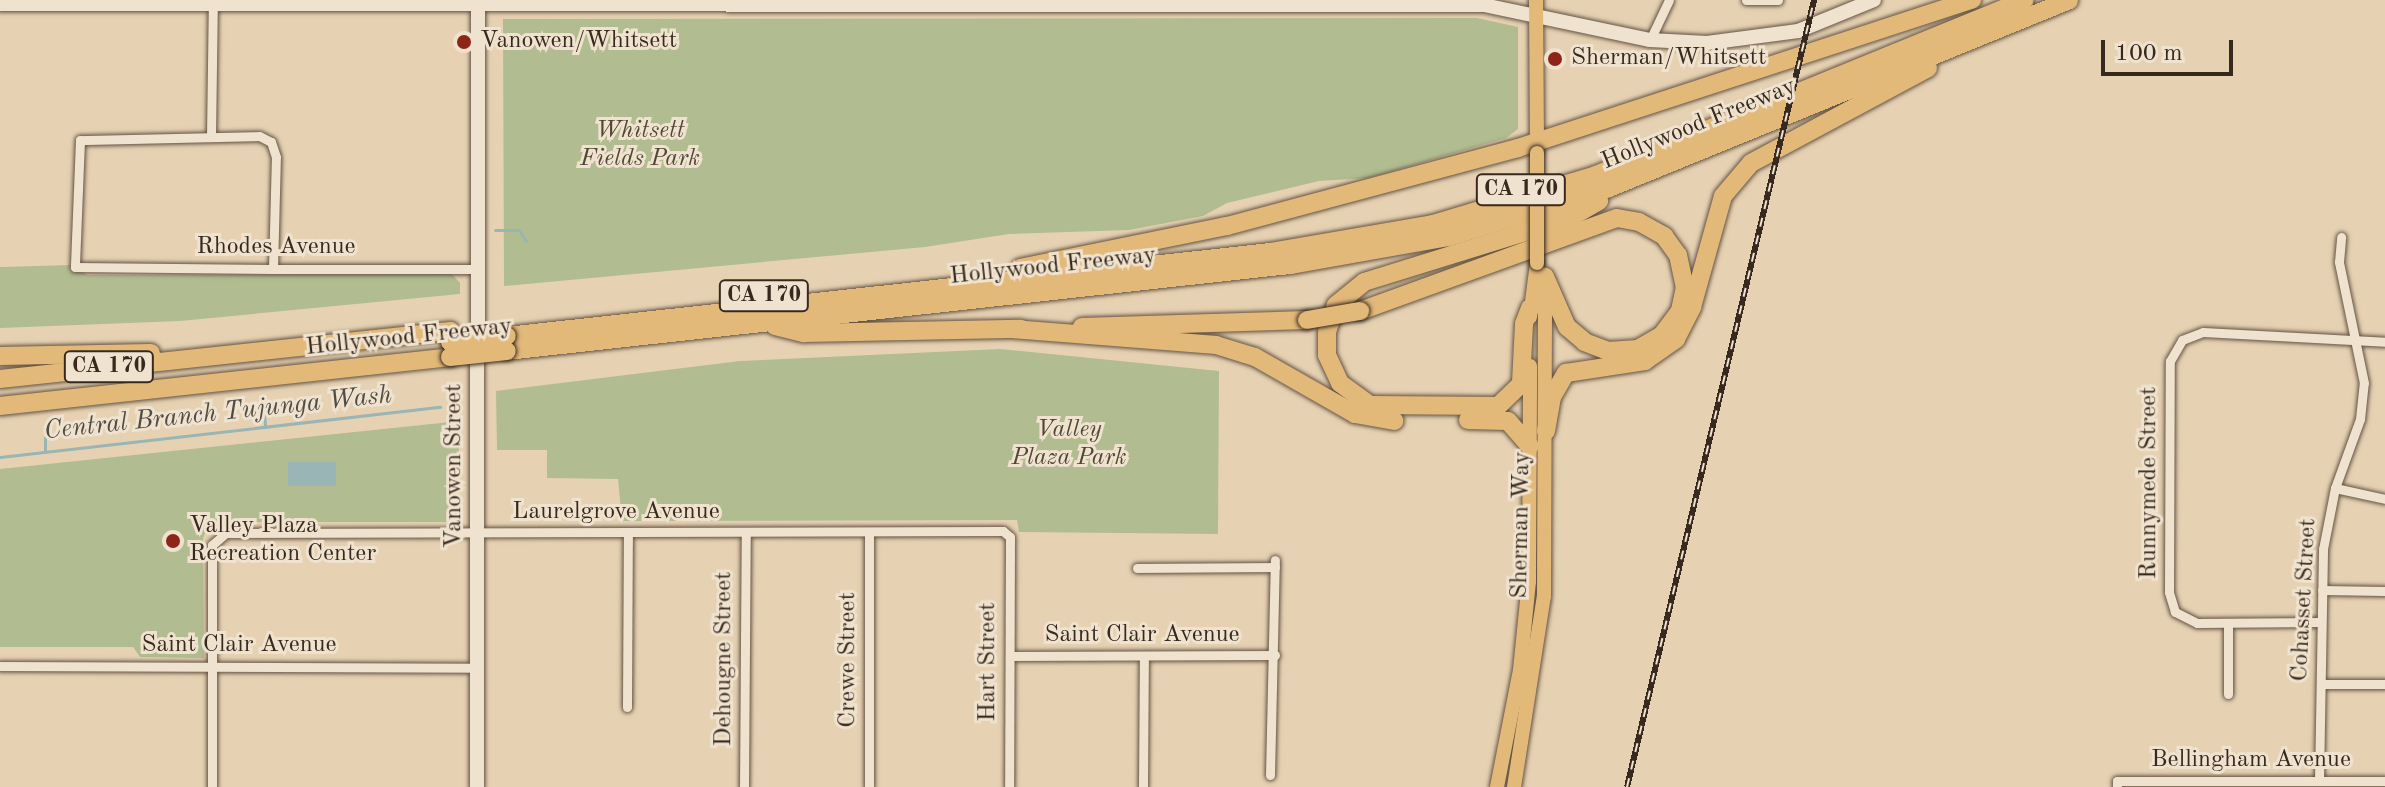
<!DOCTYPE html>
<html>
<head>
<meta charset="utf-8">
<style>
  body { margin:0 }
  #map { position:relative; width:2385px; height:787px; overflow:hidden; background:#e6d2b3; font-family:"Old Standard TT",serif }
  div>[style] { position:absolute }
  .green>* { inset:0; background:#b1bd90 }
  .water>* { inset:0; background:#99b5b5; transform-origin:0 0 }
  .stream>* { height:3px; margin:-1.5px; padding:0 1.5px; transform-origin:1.5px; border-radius:1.5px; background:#99b5b5 }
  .roads { filter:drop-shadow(0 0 2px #645343) drop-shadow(0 0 2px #645343) }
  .street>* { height:9px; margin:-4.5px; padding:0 4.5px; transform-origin:4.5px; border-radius:4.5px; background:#efe2ce }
  .secondary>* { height:14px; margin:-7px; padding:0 7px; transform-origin:7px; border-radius:7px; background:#efe2ce }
  .primary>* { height:14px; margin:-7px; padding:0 7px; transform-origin:7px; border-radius:7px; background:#e3b97a }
  .highway>* { height:18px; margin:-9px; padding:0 9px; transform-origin:9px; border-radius:9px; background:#e3b97a }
  .rail>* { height:6px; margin-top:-3px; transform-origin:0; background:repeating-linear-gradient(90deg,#efe2ce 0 9px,#38291e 0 18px); box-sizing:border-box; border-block:2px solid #38291e }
  .bridges { filter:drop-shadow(0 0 2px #38291e) drop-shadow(0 0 2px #38291e) }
  .primary-bridge>* { height:14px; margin:-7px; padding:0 7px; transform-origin:7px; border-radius:7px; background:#e3b97a }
  .highway-bridge>* { height:18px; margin:-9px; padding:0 9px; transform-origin:9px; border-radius:9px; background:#e3b97a }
  .dots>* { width:22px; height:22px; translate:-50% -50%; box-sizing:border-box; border:4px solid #efe2ce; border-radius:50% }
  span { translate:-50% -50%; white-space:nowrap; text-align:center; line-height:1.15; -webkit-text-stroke:6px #efe2ce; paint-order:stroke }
  .shield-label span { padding:2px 6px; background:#efe2ce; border:2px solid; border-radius:6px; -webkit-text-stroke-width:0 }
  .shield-label { font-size:22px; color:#38291e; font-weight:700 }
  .poi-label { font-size:24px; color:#38291e }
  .left { translate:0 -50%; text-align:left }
  .street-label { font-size:24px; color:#38291e }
  .park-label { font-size:24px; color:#504735; font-style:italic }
  .water-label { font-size:26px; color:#504c44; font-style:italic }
  .scale { position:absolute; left:2101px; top:40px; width:132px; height:36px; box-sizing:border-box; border:4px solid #38291e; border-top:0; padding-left:10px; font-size:24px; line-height:28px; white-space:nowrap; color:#38291e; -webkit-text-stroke:6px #efe2ce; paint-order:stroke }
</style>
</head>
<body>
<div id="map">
  <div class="green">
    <div style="clip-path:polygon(1477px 18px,1518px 27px,1518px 129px,1506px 138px,1369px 178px,1319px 181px,1227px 203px,1203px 216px,1129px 230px,1009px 234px,925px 247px,504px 286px,503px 19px)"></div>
    <div style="clip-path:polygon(72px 265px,87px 275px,452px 274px,460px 283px,460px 294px,180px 321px,0 328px,0 267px)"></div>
    <div style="clip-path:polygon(1000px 349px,1219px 371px,1218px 534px,1019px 532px,1017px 520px,622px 521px,618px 479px,547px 478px,547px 450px,497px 450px,496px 391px,740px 361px)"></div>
    <div style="clip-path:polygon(460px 421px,456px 522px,222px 522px,208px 527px,203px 538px,204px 658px,140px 657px,133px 647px,0 647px,0 469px)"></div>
  </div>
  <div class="water">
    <div style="left:336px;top:462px;width:24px;height:48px;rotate:90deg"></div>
  </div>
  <div class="stream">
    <div style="left:495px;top:230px;width:24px"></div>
    <div style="left:519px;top:230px;width:13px;rotate:58deg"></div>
    <div style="left:264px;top:411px;width:16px;rotate:86deg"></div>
    <div style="left:45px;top:437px;width:15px;rotate:90deg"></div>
    <div style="left:0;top:457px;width:443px;rotate:-6.5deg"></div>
  </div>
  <div class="roads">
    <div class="street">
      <div style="left:1746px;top:0;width:32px"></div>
      <div style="left:1650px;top:40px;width:44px;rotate:-64.6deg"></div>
      <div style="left:211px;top:137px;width:136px;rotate:-89.2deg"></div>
      <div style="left:273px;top:269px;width:112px;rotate:-88.5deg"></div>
      <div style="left:276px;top:157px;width:16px;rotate:-108deg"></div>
      <div style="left:271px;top:142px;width:13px;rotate:-153deg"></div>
      <div style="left:259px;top:136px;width:179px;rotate:178.7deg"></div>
      <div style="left:80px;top:140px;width:127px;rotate:92.3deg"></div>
      <div style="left:75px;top:267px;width:198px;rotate:0.6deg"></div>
      <div style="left:273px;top:269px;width:205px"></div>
      <div style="left:2335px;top:488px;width:51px;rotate:12.4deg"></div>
      <div style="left:1137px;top:568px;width:138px;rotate:-0.4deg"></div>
      <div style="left:2322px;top:590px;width:63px;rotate:0.9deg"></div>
      <div style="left:2320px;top:622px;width:123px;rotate:179.5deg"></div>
      <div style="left:2197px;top:623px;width:25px;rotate:-153deg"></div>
      <div style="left:2175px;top:612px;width:21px;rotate:-107deg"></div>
      <div style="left:2169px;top:592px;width:231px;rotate:-89.8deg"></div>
      <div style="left:2170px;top:361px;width:24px;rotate:-60deg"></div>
      <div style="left:2182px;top:340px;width:22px;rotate:-21deg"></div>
      <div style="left:2203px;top:332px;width:182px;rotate:3.1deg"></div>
      <div style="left:1010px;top:656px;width:265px;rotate:-0.2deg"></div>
      <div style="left:0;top:666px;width:477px;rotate:0.2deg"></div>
      <div style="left:2321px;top:684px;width:64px"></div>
      <div style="left:2228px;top:694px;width:71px;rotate:-90deg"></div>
      <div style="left:627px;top:707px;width:174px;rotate:-89.7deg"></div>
      <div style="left:1270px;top:775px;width:215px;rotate:-88.7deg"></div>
      <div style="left:2319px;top:781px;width:232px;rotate:-89deg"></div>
      <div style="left:2323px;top:549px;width:62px;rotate:-78.9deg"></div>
      <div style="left:2335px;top:488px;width:73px;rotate:-70.1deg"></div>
      <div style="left:2360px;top:419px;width:36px;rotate:-84deg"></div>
      <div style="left:2364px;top:383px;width:124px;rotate:-101.7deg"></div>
      <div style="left:2339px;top:262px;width:25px;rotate:-85deg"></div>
      <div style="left:212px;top:787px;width:242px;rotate:-90deg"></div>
      <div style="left:212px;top:545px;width:18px;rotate:-41deg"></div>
      <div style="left:226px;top:533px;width:777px;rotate:-0.15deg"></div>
      <div style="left:1003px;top:531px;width:9px;rotate:41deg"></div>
      <div style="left:1010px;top:537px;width:250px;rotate:90.2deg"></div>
      <div style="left:744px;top:787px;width:255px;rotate:-89.6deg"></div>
      <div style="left:869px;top:787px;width:255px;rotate:-90deg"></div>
      <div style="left:1143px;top:787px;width:131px;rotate:-89.6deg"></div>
      <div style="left:2117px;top:787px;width:6px;rotate:-90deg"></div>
      <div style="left:2117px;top:781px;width:268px"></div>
    </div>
    <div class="secondary">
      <div style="left:0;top:4px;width:1484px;rotate:0.04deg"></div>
      <div style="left:1484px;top:5px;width:170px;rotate:11.9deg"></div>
      <div style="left:1650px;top:40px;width:57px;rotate:3deg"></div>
      <div style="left:1707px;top:43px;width:92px;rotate:-7.5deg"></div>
      <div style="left:1798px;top:31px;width:82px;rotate:-22.2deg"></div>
      <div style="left:477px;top:787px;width:787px;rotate:-89.93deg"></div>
    </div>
    <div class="primary">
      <div style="left:1536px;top:0;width:149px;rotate:89.6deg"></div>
      <div style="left:1530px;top:317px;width:54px;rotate:-82.6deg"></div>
      <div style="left:1497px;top:787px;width:119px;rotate:-78.9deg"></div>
      <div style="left:1520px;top:670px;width:89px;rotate:-84.2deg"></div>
      <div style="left:1529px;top:581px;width:215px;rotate:-89.7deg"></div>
      <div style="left:1514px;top:787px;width:193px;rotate:-81.1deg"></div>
      <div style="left:1544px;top:596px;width:311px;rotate:-89.8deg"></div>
    </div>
    <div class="highway">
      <div style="left:1020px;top:268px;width:211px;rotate:-11.5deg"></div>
      <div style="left:1227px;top:226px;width:301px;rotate:-15deg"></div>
      <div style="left:1518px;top:148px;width:478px;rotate:-18.1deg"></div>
      <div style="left:1530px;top:308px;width:17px;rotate:111deg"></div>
      <div style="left:1524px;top:324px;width:60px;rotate:92.9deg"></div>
      <div style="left:1521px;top:384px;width:32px;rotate:136deg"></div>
      <div style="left:1498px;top:406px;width:128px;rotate:-179.6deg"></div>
      <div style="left:1370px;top:405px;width:37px;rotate:-144deg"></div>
      <div style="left:1340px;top:383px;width:31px;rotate:-115deg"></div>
      <div style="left:1327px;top:355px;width:23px;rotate:-90deg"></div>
      <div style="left:1327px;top:332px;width:28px;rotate:-72deg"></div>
      <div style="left:1336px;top:305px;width:36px;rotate:-39deg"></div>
      <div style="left:1364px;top:282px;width:214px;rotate:-17.2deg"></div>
      <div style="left:1568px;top:219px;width:36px;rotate:-30deg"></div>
      <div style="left:1360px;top:311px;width:273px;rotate:-19.9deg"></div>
      <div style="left:1617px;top:218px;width:22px;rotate:10deg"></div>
      <div style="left:1639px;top:222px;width:29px;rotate:29deg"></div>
      <div style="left:1664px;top:236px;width:24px;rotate:54deg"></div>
      <div style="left:1678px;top:255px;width:33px;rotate:78deg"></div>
      <div style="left:1685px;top:287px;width:25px;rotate:102deg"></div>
      <div style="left:1680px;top:311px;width:30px;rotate:127deg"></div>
      <div style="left:1662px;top:335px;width:28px;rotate:150deg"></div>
      <div style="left:1638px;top:349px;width:30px;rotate:176deg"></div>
      <div style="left:1608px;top:351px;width:25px;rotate:-159deg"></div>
      <div style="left:1585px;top:342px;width:23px;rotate:-140deg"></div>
      <div style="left:1567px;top:327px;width:55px;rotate:-113.7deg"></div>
      <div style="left:775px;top:326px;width:30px;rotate:14deg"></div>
      <div style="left:804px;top:333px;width:217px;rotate:-1.1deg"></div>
      <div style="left:1082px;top:327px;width:225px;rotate:-1.8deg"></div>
      <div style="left:1012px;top:329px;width:205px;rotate:4.5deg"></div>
      <div style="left:1216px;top:345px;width:41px;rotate:17.1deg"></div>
      <div style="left:1255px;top:357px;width:115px;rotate:29.7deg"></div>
      <div style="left:1355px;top:414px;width:40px;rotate:10deg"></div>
      <div style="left:507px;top:336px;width:768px;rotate:-6.28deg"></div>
      <div style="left:1270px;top:252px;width:165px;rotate:-9.7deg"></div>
      <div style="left:1433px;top:224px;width:170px;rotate:-16.7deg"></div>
      <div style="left:1596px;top:175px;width:463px;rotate:-22.2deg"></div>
      <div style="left:507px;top:351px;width:788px;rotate:-6.27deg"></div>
      <div style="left:1290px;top:265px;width:161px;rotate:-10deg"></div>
      <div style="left:1449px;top:237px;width:167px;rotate:-17deg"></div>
      <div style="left:1609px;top:188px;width:497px;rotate:-22.2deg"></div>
      <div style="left:0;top:356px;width:151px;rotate:-1.1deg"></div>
      <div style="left:0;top:379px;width:453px;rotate:-6.1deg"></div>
      <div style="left:0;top:406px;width:453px;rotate:-6.2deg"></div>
      <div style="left:1468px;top:420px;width:40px;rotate:1.4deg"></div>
      <div style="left:1508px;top:421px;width:33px;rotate:49deg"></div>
      <div style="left:1546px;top:431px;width:35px;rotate:-80deg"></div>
      <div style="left:1552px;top:397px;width:28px;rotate:-60deg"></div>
      <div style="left:1566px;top:373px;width:80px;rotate:-8.6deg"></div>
      <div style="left:1645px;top:361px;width:38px;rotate:-35deg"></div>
      <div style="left:1676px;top:339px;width:36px;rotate:-63deg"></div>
      <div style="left:1692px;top:307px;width:115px;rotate:-74.4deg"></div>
      <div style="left:1723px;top:196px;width:43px;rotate:-49.7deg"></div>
      <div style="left:1751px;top:163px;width:201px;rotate:-28.2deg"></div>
    </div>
  </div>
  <div class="rail">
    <div style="left:1627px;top:787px;width:809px;rotate:-76.63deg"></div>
  </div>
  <div class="bridges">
    <div class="primary-bridge">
      <div style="left:1537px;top:263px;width:110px;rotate:-90deg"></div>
    </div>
    <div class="highway-bridge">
      <div style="left:1307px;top:320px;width:54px;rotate:-9.6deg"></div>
      <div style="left:450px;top:342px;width:57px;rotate:-6deg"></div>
      <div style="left:450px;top:357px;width:57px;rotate:-6deg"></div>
    </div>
  </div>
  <div class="dots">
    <div style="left:464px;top:42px;background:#8f2418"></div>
    <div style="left:1555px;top:59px;background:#8f2418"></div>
    <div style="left:173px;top:541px;background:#8f2418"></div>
  </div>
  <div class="shield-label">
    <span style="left:1521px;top:190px">CA 170</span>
    <span style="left:764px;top:296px">CA 170</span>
    <span style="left:109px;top:367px">CA 170</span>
  </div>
  <div class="poi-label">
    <span class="left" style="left:480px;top:42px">Vanowen/Whitsett</span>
    <span class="left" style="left:1571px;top:59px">Sherman/Whitsett</span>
    <span class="left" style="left:189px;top:541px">Valley Plaza<br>Recreation Center</span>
  </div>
  <div class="street-label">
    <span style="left:1699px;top:125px;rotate:-22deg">Hollywood Freeway</span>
    <span style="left:276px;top:248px">Rhodes Avenue</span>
    <span style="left:1053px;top:267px;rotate:-6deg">Hollywood Freeway</span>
    <span style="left:409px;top:338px;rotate:-6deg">Hollywood Freeway</span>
    <span style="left:455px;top:466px;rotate:-90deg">Vanowen Street</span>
    <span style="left:2150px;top:483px;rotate:-90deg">Runnymede Street</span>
    <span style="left:616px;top:513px">Laurelgrove Avenue</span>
    <span style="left:1522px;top:525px;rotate:-89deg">Sherman Way</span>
    <span style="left:2305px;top:600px;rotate:-87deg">Cohasset Street</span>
    <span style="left:1142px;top:636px">Saint Clair Avenue</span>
    <span style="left:239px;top:646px">Saint Clair Avenue</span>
    <span style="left:725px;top:659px;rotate:-90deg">Dehougne Street</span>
    <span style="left:849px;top:660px;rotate:-90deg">Crewe Street</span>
    <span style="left:989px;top:662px;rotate:-90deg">Hart Street</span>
    <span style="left:2251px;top:761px">Bellingham Avenue</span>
  </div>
  <div class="park-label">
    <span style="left:640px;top:146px">Whitsett<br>Fields Park</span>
    <span style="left:1069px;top:445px">Valley<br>Plaza Park</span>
  </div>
  <div class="water-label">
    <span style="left:218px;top:414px;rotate:-6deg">Central Branch Tujunga Wash</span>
  </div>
  <div class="scale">100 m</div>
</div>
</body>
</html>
